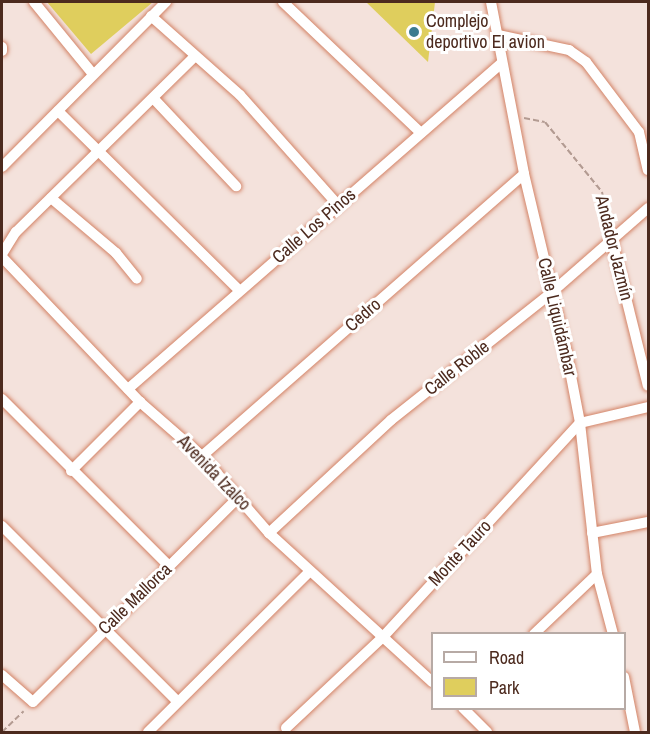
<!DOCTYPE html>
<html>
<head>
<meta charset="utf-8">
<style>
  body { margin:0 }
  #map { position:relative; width:650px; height:734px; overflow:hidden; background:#f4e2dc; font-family:"Archivo Narrow",sans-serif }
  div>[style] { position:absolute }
  .green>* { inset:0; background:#dfce5d }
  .path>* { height:2px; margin-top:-1px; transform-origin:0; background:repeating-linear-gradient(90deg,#b39b92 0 6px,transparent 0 9px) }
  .roads { filter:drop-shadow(0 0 2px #d38366) drop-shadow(0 0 2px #d38366) }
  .minor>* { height:10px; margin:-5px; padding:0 5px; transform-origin:5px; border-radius:5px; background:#fff }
  .dots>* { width:16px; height:16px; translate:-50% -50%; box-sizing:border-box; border:3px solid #fff; border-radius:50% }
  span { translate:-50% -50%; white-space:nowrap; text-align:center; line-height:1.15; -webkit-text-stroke:6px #fff; paint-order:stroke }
  .poi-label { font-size:18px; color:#4c2a1e }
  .left { translate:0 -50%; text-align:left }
  .street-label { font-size:18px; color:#4c2a1e }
  .frame { position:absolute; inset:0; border:3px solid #4c2a1e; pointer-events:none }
  .legend { position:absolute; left:431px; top:632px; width:195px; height:78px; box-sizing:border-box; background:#fff; border:2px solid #b7aaa5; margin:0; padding:8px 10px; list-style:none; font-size:18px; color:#4c2a1e }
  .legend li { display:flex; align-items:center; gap:12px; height:30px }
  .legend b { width:30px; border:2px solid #b7aaa5 }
</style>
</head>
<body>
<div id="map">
  <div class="green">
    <div style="clip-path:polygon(47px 2px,153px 2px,91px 54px)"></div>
    <div style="clip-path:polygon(366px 2px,435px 2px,428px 62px)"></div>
  </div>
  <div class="path">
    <div style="left:524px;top:118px;width:21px;rotate:11deg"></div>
    <div style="left:545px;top:122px;width:90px;rotate:50.8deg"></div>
    <div style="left:602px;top:192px;width:35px;rotate:78deg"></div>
    <div style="left:2px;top:732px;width:30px;rotate:-44deg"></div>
  </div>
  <div class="roads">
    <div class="minor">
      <div style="left:34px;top:2px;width:93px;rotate:50.7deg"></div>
      <div style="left:283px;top:2px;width:190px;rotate:43.5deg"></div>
      <div style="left:491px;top:2px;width:175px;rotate:79.1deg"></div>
      <div style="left:524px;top:174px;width:181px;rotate:76.6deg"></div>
      <div style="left:566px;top:350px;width:74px;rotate:79.1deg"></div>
      <div style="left:580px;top:423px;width:152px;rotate:83.6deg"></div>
      <div style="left:597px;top:574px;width:62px;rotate:75.1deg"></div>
      <div style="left:151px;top:16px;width:119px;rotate:41.6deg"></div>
      <div style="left:240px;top:95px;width:147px;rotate:48.3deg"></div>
      <div style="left:498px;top:35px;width:73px;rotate:11.9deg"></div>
      <div style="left:569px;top:50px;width:21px;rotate:35deg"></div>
      <div style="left:586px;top:62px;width:88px;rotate:52.9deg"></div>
      <div style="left:639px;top:132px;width:39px;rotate:77deg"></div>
      <div style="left:2px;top:47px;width:4px;rotate:90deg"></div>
      <div style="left:154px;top:99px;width:120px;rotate:46.7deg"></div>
      <div style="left:58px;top:111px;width:255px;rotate:44.7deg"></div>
      <div style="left:2px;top:167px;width:233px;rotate:-45.2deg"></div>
      <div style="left:51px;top:198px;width:85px;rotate:40.2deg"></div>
      <div style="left:116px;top:253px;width:33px;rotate:51deg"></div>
      <div style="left:612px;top:241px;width:149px;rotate:76.1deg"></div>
      <div style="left:2px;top:254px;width:26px;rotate:-58deg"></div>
      <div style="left:16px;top:232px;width:251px;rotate:-44.5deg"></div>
      <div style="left:2px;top:257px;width:200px;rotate:46.4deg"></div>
      <div style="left:140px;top:402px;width:82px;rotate:41.1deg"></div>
      <div style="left:202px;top:456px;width:102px;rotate:49deg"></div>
      <div style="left:269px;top:533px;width:221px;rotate:42.4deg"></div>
      <div style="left:128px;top:389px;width:495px;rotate:-41.1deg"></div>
      <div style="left:2px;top:399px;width:236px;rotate:45deg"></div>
      <div style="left:202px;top:456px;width:428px;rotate:-41.2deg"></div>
      <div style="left:71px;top:471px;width:98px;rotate:-45deg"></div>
      <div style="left:2px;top:526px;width:247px;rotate:45deg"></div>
      <div style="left:269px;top:533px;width:166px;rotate:-42.8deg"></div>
      <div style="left:391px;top:420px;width:204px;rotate:-38.4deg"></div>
      <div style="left:551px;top:293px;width:129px;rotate:-41.2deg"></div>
      <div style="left:592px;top:533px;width:57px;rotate:-11.1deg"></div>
      <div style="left:534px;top:634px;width:87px;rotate:-43.6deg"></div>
      <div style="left:2px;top:675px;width:41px;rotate:41.1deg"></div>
      <div style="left:33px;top:702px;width:291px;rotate:-44.9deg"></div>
      <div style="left:624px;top:677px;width:56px;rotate:78.7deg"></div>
      <div style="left:463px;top:708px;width:34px;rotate:45deg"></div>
      <div style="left:286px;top:728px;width:132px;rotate:-43.2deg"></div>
      <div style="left:382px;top:638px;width:292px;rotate:-47.4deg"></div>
      <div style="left:580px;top:423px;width:70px;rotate:-13.2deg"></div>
      <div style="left:148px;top:732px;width:227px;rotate:-44.8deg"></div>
    </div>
  </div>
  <div class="dots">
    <div style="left:414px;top:32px;background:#3b7b8f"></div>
  </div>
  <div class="poi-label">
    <span class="left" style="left:426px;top:32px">Complejo<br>deportivo El avion</span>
  </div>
  <div class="street-label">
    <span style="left:314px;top:226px;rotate:-41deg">Calle Los Pinos</span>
    <span style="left:614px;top:248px;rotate:76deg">Andador Jazmín</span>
    <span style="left:363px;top:315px;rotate:-41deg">Cedro</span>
    <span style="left:557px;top:317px;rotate:77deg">Calle Liquidámbar</span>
    <span style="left:457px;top:368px;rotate:-38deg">Calle Roble</span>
    <span style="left:214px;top:473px;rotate:46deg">Avenida Izalco</span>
    <span style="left:460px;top:553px;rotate:-47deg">Monte Tauro</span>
    <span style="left:135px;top:599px;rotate:-44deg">Calle Mallorca</span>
  </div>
  <div class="frame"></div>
  <ul class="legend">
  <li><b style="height:8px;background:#fff"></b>Road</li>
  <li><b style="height:16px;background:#dfce5d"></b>Park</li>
  </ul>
</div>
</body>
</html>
